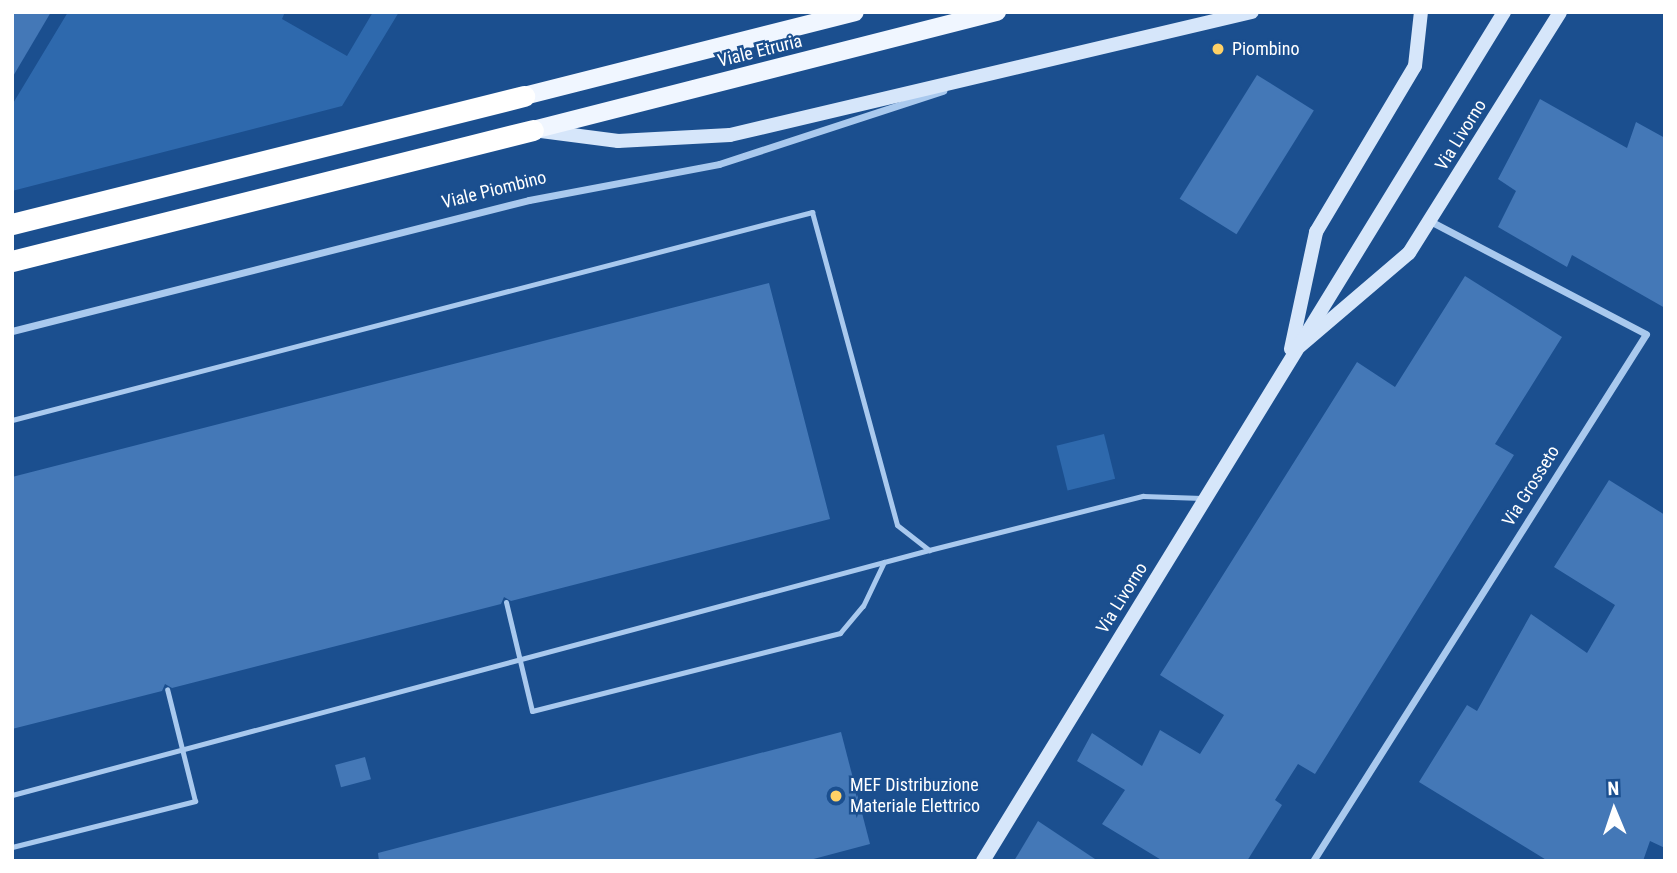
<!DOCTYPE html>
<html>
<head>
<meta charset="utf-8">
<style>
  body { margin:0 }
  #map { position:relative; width:1677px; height:873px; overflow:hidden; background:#1b4f8f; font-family:"Roboto Condensed",sans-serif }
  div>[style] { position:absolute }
  .green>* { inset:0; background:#2e69ad; transform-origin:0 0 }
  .building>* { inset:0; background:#4478b7; transform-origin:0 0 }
  .lane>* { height:5px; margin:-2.5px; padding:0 2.5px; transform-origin:2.5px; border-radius:2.5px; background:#a9c9ee }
  .street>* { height:7px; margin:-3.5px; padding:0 3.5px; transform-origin:3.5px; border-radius:3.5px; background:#a9c9ee }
  .secondary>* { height:14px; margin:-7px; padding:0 7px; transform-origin:7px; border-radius:7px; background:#d6e6fa }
  .primary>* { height:18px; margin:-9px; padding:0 9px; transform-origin:9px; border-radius:9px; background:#f0f6ff }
  .highway>* { height:21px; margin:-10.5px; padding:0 10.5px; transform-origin:10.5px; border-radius:10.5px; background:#fff }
  .lane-bridge>* { height:5px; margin:-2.5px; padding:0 2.5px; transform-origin:2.5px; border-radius:2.5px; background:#a9c9ee }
  .dots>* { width:19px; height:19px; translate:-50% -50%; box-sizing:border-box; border:4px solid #1b4f8f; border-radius:50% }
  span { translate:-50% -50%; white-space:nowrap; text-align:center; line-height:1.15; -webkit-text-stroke:5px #1b4f8f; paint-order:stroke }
  .poi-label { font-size:18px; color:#fff }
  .left { translate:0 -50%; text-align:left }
  .street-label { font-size:18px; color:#fff }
  .frame { position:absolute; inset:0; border:14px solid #fff; pointer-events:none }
  .north { position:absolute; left:1579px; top:775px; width:70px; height:70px; -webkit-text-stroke:5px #1b4f8f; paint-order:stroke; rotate:358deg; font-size:19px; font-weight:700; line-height:28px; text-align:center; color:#fff }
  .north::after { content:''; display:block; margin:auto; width:24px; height:32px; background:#fff; clip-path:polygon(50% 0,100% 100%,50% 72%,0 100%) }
</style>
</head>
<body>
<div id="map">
  <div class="green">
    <div style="clip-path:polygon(68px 12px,285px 12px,282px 19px,347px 56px,373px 12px,399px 12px,342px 106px,12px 191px,12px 105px)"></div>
    <div style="left:1104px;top:434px;width:46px;height:49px;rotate:76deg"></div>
  </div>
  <div class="building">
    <div style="clip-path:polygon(12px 12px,51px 12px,12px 78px)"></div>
    <div style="left:1257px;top:75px;width:67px;height:146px;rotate:32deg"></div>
    <div style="clip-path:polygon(1540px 99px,1627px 148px,1636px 122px,1665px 138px,1665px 308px,1572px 255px,1567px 267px,1498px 227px,1516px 191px,1498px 179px)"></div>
    <div style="clip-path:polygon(1465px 276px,1562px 337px,1495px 444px,1514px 455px,1315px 774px,1298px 764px,1275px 800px,1282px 805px,1247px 861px,1163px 861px,1102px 824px,1125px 790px,1077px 761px,1092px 733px,1142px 766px,1160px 730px,1200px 754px,1224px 715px,1160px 675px,1357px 362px,1395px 387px)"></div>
    <div style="clip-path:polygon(769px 283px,830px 519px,511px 601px,504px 597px,501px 604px,172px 688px,165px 684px,162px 691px,12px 729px,12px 477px)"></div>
    <div style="clip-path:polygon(1609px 480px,1665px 515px,1665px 848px,1650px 841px,1643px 861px,1548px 861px,1419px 782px,1467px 705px,1477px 711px,1531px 614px,1587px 653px,1615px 605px,1554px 567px)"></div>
    <div style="clip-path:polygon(841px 732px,870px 844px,806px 861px,379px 861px,378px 853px)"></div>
    <div style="left:365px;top:757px;width:23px;height:31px;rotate:75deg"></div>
    <div style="clip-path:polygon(1038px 821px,1098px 861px,1014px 861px)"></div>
  </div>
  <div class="lane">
    <div style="left:12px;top:420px;width:827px;rotate:-14.57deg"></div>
    <div style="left:812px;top:212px;width:324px;rotate:74.8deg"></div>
    <div style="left:897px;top:525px;width:41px;rotate:38deg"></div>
    <div style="left:506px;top:602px;width:112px;rotate:76.6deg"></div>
    <div style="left:532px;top:711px;width:318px;rotate:-14.2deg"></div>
    <div style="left:840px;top:633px;width:35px;rotate:-50deg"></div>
    <div style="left:863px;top:606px;width:49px;rotate:-64.5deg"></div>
    <div style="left:12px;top:795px;width:949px;rotate:-14.96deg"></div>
    <div style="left:929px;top:550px;width:221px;rotate:-14.2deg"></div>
    <div style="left:1143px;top:496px;width:59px;rotate:1.9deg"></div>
  </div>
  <div class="street">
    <div style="left:12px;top:331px;width:533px;rotate:-14.22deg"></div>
    <div style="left:529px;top:200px;width:193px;rotate:-10.7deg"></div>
    <div style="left:719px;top:164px;width:236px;rotate:-18.1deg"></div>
    <div style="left:1313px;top:861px;width:623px;rotate:-57.71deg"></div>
    <div style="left:1646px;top:334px;width:244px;rotate:-152.4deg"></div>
  </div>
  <div class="secondary">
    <div style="left:541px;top:131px;width:78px;rotate:7.4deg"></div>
    <div style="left:618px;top:141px;width:112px;rotate:-3.1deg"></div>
    <div style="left:730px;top:135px;width:536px;rotate:-13.26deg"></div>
    <div style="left:1300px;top:346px;width:143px;rotate:-40.5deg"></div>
    <div style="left:1409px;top:253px;width:284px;rotate:-57.9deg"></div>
    <div style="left:1291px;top:349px;width:120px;rotate:-77.9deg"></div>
    <div style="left:1316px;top:232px;width:193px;rotate:-59.2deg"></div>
    <div style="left:1415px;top:66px;width:54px;rotate:-83.7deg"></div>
    <div style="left:983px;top:861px;width:996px;rotate:-58.46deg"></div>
  </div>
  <div class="primary">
    <div style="left:524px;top:96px;width:341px;rotate:-14.2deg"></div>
    <div style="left:533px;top:130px;width:479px;rotate:-14.3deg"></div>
  </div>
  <div class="highway">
    <div style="left:12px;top:224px;width:528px;rotate:-14.04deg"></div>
    <div style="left:12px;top:261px;width:537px;rotate:-14.11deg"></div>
  </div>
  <div class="lane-bridge">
    <div style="left:12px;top:847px;width:189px;rotate:-14.1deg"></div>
    <div style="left:195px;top:801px;width:115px;rotate:-104deg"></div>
  </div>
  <div class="dots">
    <div style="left:1218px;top:49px;background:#ffd166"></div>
    <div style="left:836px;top:796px;background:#ffd166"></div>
  </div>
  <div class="poi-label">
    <span class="left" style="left:1232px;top:49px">Piombino</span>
    <span class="left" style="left:850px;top:796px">MEF Distribuzione<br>Materiale Elettrico</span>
  </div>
  <div class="street-label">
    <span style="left:760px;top:51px;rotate:-14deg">Viale Etruria</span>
    <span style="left:1461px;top:135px;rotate:-58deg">Via Livorno</span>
    <span style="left:494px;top:190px;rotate:-14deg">Viale Piombino</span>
    <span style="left:1531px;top:486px;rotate:-58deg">Via Grosseto</span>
    <span style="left:1122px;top:598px;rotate:-58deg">Via Livorno</span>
  </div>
  <div class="frame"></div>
  <div class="north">N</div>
</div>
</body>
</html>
